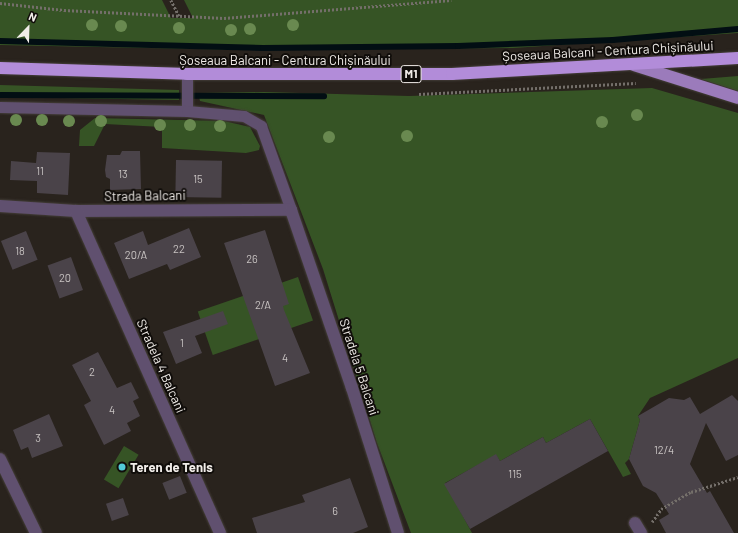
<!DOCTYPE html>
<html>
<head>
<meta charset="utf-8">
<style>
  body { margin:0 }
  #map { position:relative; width:738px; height:533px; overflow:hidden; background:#29231d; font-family:Barlow,sans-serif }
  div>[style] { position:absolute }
  .green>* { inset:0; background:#365425; transform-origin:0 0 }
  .stream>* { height:5.5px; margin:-2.75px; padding:0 2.75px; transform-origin:2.75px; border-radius:2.75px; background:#020e13 }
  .building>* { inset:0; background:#4a4349; transform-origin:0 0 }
  .path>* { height:2.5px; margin-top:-1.25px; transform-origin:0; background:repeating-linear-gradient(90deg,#746f6a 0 2px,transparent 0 4px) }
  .roads { filter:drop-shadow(0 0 1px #453f3a) drop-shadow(0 0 1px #453f3a) }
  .lane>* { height:11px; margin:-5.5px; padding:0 5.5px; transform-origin:5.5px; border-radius:5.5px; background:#60506f }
  .street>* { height:12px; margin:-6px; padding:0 6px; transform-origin:6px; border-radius:6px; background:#60506f }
  .primary>* { height:12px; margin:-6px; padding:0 6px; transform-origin:6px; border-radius:6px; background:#9b7bbb }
  .highway>* { height:12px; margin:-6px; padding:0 6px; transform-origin:6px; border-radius:6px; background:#b28cd9 }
  .trees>* { width:12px; height:12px; margin:-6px; border-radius:50%; background:#698950 }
  .dots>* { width:11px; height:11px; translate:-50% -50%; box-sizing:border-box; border:2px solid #100d0a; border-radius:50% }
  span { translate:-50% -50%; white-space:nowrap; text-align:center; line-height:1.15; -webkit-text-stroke:4px #100d0a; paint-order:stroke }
  .number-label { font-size:11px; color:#c7c2c1 }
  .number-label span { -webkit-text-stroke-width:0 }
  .shield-label span { padding:1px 3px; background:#100d0a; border:1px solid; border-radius:3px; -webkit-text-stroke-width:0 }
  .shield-label { font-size:12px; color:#f1ede9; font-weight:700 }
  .street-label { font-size:13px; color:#f1ede9 }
  .poi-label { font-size:13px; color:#f1ede9; font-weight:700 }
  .left { translate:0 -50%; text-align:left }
  .north { position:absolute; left:8px; top:8px; width:40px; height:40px; -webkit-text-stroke:3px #100d0a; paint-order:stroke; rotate:23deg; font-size:11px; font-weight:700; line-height:16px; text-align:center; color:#f1ede9 }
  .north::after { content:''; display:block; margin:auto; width:14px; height:18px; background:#f1ede9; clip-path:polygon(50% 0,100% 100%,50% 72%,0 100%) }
</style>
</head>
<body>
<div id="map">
  <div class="green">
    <div style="clip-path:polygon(0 0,162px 0,171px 18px,193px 18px,184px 0,738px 0,738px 33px,513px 48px,246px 50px,0 45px)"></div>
    <div style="clip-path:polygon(738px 76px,738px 91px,701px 79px)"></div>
    <div style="clip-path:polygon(0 85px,179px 90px,179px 100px,0 97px)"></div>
    <div style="clip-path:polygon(652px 88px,738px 113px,738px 358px,650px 398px,638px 416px,640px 420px,629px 459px,625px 463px,631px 474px,623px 477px,590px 419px,546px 443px,543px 437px,500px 461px,496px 455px,445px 483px,472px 533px,411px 533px,377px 443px,323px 269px,264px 115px,200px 101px,198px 93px,264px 92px,409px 96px)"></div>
    <div style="clip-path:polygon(95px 118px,224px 121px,250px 127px,260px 146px,259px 150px,246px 153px,162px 148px,162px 127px,105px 124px,94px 146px,79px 146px,80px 130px)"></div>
    <div style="left:298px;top:277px;width:46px;height:106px;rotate:71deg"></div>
    <div style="left:124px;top:446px;width:17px;height:39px;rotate:31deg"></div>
  </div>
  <div class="stream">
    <div style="left:0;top:41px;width:263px;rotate:1.5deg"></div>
    <div style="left:263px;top:48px;width:195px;rotate:-0.6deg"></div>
    <div style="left:458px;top:46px;width:155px;rotate:-2.2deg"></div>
    <div style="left:613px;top:40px;width:125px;rotate:-5deg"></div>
    <div style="left:0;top:95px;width:324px;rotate:0.2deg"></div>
  </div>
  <div class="building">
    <div style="clip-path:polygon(122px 151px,140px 151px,141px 189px,110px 190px,110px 179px,106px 177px,105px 170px,107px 155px,120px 155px)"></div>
    <div style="clip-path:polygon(37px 152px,70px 153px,68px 195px,37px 193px,37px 181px,10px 180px,11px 161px,36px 163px)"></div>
    <div style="left:176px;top:160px;width:46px;height:37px;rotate:1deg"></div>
    <div style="clip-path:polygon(189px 228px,201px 257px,170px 270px,167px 264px,129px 279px,114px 243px,143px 231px,148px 245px)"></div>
    <div style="clip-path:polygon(265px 230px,289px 304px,283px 306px,284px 310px,310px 373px,275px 386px,224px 243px)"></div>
    <div style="left:26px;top:231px;width:31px;height:27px;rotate:68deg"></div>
    <div style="left:71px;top:257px;width:35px;height:25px;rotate:70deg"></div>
    <div style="clip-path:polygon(223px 311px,228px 324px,195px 336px,202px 353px,176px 364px,163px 332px)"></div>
    <div style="clip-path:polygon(98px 352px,117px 388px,131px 382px,139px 398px,133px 401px,140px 416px,127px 423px,131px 431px,104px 445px,84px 405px,91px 401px,72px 365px)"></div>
    <div style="clip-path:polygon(732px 395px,738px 401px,738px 455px,726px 461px,706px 423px,690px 464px,707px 493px,710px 491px,734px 533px,666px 533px,659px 520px,669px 514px,656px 493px,643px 486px,629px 459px,640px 420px,638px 416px,669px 398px,684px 400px,690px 397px,700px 414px)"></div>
    <div style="clip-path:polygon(49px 414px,63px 446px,32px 458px,28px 447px,21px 450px,13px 430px)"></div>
    <div style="clip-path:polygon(590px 419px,608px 451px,470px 529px,444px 484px,496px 454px,500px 461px,543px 437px,546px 443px)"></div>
    <div style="left:180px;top:476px;width:18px;height:19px;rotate:68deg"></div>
    <div style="clip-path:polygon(350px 478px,368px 527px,353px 533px,257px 533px,252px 518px,305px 502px,302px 495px)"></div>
    <div style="left:123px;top:498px;width:18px;height:18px;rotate:71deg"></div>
  </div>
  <div class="path">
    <div style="left:171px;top:0;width:18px;rotate:63deg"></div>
    <div style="left:0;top:3px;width:64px;rotate:6.2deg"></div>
    <div style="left:64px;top:10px;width:160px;rotate:2.9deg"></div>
    <div style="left:224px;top:18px;width:228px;rotate:-4.5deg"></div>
    <div style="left:419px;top:94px;width:217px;rotate:-2.9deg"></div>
    <div style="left:652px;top:522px;width:16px;rotate:-55deg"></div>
    <div style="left:661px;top:509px;width:34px;rotate:-30deg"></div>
    <div style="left:691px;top:492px;width:49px;rotate:-17.7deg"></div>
  </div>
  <div class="roads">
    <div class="lane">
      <div style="left:187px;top:74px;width:37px;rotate:90deg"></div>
      <div style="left:0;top:107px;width:187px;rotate:1.2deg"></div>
      <div style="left:187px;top:111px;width:57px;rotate:5deg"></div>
      <div style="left:244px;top:116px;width:20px;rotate:30deg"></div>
      <div style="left:261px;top:126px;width:89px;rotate:70.3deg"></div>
    </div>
    <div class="street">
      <div style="left:0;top:206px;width:76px;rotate:3.8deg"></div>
      <div style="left:76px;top:211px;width:215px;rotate:-0.3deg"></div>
      <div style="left:291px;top:210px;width:188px;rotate:71.1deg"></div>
      <div style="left:352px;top:388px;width:152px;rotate:72.4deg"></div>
      <div style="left:76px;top:211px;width:353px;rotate:65.9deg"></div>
      <div style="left:0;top:459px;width:82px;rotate:64.1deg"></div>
      <div style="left:635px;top:523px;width:12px;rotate:59deg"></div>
    </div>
    <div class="primary">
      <div style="left:634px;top:65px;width:109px;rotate:17.6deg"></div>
    </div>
    <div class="highway">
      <div style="left:0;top:68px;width:187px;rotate:1.8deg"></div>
      <div style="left:187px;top:74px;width:265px"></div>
      <div style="left:452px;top:74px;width:286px;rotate:-3.2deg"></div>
    </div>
  </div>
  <div class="trees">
    <div style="left:92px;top:25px"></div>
    <div style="left:293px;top:25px"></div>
    <div style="left:121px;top:26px"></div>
    <div style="left:179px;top:28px"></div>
    <div style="left:250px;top:29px"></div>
    <div style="left:231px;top:30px"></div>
    <div style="left:637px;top:115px"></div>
    <div style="left:16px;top:120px"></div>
    <div style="left:42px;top:120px"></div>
    <div style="left:69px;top:121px"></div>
    <div style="left:101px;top:121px"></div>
    <div style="left:602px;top:122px"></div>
    <div style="left:160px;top:125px"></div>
    <div style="left:190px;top:125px"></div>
    <div style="left:220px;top:126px"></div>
    <div style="left:407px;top:136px"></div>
    <div style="left:329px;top:137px"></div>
  </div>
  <div class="dots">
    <div style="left:122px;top:467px;background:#52cbd7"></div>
  </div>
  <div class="number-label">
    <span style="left:40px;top:171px">11</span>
    <span style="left:123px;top:174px">13</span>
    <span style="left:198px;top:179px">15</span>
    <span style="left:179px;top:249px">22</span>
    <span style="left:20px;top:251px">18</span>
    <span style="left:136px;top:255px">20/A</span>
    <span style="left:252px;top:259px">26</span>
    <span style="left:65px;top:278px">20</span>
    <span style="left:263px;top:305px">2/A</span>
    <span style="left:182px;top:343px">1</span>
    <span style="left:285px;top:358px">4</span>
    <span style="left:92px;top:372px">2</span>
    <span style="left:112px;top:410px">4</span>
    <span style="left:38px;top:438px">3</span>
    <span style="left:664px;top:450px">12/4</span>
    <span style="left:515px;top:474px">115</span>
    <span style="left:335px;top:511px">6</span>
  </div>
  <div class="shield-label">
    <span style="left:411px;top:74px">M1</span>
  </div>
  <div class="street-label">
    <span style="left:608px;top:51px;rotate:-3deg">Șoseaua Balcani - Centura Chișinăului</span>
    <span style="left:285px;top:60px">Șoseaua Balcani - Centura Chișinăului</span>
    <span style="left:145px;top:196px;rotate:-1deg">Strada Balcani</span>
    <span style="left:161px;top:366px;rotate:66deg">Stradela 4 Balcani</span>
    <span style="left:359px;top:367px;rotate:72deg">Stradela 5 Balcani</span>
  </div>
  <div class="poi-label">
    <span class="left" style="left:130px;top:467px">Teren de Tenis</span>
  </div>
  <div class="north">N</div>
</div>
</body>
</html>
